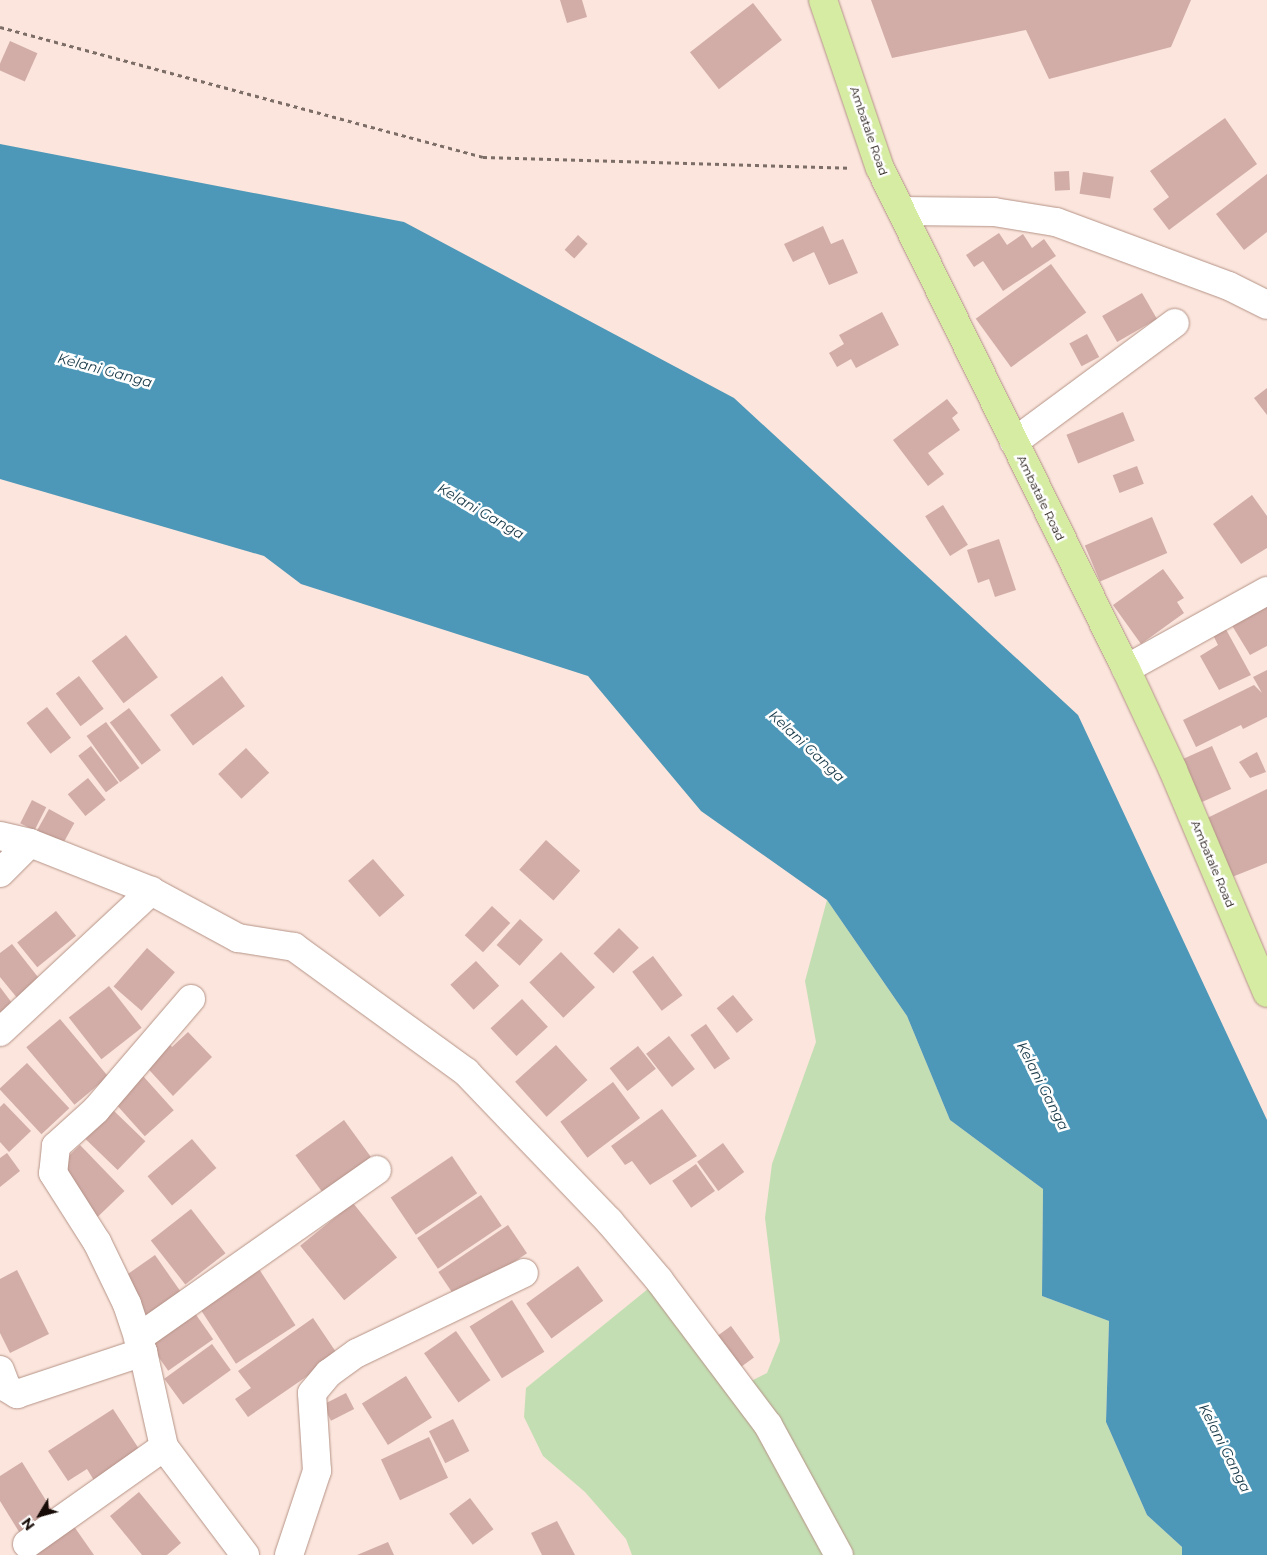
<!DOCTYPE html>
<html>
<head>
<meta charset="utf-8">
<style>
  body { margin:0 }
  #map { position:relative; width:1267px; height:1555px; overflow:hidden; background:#fbe5dc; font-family:Montserrat,sans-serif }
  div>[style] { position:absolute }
  .green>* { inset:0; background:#c4deb3 }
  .water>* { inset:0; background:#4d97b8 }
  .building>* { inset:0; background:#d2ada8; transform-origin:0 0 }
  .path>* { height:3px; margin-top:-1.5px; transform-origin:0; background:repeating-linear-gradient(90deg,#7d6d67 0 4px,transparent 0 8px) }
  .roads { filter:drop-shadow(0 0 1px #b59387) drop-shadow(0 0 1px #b59387) }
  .minor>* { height:28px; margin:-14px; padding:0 14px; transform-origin:14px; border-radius:14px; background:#fff }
  .primary>* { height:28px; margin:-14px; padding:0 14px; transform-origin:14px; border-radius:14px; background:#d6eca3 }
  span { translate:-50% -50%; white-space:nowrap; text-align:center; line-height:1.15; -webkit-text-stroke:5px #fff; paint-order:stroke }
  .street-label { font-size:12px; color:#160b07 }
  .water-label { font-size:14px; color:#143645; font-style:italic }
  .north { position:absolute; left:15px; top:1490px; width:50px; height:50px; -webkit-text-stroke:4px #fff; paint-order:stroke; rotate:233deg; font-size:14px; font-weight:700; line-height:20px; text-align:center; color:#160b07 }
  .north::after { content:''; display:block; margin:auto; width:18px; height:22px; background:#160b07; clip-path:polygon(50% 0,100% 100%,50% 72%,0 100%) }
</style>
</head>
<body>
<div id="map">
  <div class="green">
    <div style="clip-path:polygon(827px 900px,907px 1016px,950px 1120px,1043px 1189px,1042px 1296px,1109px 1321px,1106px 1422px,1147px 1515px,1182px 1547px,1182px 1555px,632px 1555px,626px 1539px,585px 1492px,543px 1456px,524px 1417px,526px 1388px,659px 1280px,739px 1387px,767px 1373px,780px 1341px,765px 1218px,772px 1164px,816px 1042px,805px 981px)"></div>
  </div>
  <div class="water">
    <div style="clip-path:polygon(0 144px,404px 222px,734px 398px,1078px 715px,1267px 1120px,1267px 1555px,1182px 1555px,1182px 1547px,1147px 1515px,1106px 1422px,1109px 1321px,1042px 1296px,1043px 1189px,950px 1120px,907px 1016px,827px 900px,701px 811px,588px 676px,301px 584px,264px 556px,0 479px)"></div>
  </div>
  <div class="building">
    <div style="clip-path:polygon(560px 0,582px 0,587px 17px,567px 23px)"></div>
    <div style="clip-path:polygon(871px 0,1191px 0,1171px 47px,1049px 79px,1026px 30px,892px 58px)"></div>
    <div style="left:753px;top:3px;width:47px;height:80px;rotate:52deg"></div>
    <div style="left:10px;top:41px;width:30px;height:31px;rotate:24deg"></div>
    <div style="clip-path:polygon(1225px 118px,1257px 164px,1169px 230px,1153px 209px,1169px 197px,1150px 171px)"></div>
    <div style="left:1069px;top:171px;width:19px;height:15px;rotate:87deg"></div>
    <div style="left:1083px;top:172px;width:31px;height:22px;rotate:9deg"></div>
    <div style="clip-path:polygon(1267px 174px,1267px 232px,1244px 250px,1216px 214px)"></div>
    <div style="clip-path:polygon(823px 226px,831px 244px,843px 239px,858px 273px,829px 285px,814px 252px,793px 262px,784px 244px)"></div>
    <div style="clip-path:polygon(999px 233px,1007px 245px,1023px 234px,1032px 248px,1044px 239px,1056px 256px,1003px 291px,983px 261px,974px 267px,966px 255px)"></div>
    <div style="left:578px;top:235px;width:13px;height:20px;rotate:42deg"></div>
    <div style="left:1051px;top:264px;width:60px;height:93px;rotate:54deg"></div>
    <div style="left:1142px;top:293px;width:30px;height:46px;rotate:60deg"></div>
    <div style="clip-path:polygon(882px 312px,899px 345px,856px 368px,851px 359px,837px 367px,829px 353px,844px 344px,839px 335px)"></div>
    <div style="left:1087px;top:334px;width:26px;height:20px;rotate:62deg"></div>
    <div style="clip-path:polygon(1267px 388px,1267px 415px,1254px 398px)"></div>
    <div style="clip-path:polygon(947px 399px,958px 413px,952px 418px,960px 430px,928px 453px,944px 474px,928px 486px,893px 440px)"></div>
    <div style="left:1123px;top:412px;width:31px;height:61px;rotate:68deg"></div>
    <div style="left:1137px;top:466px;width:19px;height:26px;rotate:69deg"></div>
    <div style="clip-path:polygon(1252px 495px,1267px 516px,1267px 548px,1241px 564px,1213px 524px)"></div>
    <div style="left:943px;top:505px;width:47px;height:21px;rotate:58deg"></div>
    <div style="left:1152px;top:517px;width:39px;height:73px;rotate:67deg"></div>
    <div style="clip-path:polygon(999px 539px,1016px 590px,995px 597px,989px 579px,978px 583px,967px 550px)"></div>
    <div style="clip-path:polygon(1163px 569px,1184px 598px,1177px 602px,1184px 613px,1141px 644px,1113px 605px)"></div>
    <div style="clip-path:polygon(1267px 595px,1267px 646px,1250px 655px,1228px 619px)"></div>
    <div style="clip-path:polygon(1223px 624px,1251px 675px,1219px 690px,1200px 656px,1218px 645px,1211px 631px)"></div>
    <div style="left:126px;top:635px;width:53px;height:43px;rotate:53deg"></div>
    <div style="clip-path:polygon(1267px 670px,1267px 717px,1243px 729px,1241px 725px,1196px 747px,1183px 720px,1254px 685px,1262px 693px,1253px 677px)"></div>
    <div style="left:79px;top:676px;width:41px;height:29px;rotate:53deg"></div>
    <div style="left:222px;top:676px;width:38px;height:65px;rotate:53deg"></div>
    <div style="left:47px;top:707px;width:39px;height:26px;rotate:52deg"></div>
    <div style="left:129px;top:708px;width:53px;height:24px;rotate:53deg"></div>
    <div style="left:106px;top:722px;width:57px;height:24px;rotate:54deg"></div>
    <div style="left:91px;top:746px;width:46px;height:16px;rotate:53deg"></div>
    <div style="left:1212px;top:746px;width:47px;height:38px;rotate:66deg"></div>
    <div style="left:246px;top:748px;width:34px;height:38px;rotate:47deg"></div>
    <div style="clip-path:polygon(1257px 752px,1266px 772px,1250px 778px,1239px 762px)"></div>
    <div style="left:88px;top:778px;width:28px;height:26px;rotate:51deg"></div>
    <div style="clip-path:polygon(1267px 789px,1267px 863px,1227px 879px,1201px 821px)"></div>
    <div style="left:32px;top:800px;width:16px;height:26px;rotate:27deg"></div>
    <div style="left:49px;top:809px;width:29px;height:25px;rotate:29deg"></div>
    <div style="left:546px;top:840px;width:46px;height:40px;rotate:42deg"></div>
    <div style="left:373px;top:859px;width:48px;height:33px;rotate:49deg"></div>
    <div style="left:492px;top:906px;width:25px;height:40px;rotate:43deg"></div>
    <div style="left:56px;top:911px;width:32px;height:50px;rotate:51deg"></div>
    <div style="left:520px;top:919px;width:31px;height:35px;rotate:42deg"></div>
    <div style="left:619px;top:928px;width:28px;height:36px;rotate:45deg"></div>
    <div style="clip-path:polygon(12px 944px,45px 986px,22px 1004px,0 977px,0 953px)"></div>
    <div style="left:147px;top:948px;width:37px;height:51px;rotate:41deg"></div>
    <div style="left:561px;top:952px;width:49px;height:44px;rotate:46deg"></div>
    <div style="left:653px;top:956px;width:49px;height:26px;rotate:53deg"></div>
    <div style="left:476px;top:961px;width:34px;height:35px;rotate:47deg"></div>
    <div style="left:109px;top:986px;width:53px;height:51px;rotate:52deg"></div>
    <div style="clip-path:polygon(0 987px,18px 1011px,0 1025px)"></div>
    <div style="left:733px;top:995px;width:32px;height:21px;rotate:51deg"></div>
    <div style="left:522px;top:999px;width:38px;height:43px;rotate:47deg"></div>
    <div style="left:60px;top:1019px;width:75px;height:44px;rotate:50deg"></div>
    <div style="left:706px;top:1024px;width:42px;height:19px;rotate:55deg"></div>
    <div style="clip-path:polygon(188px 1032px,212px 1057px,173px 1096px,141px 1061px,165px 1039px,172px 1047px)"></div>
    <div style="left:669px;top:1036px;width:42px;height:29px;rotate:52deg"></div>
    <div style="left:556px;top:1045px;width:47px;height:55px;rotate:48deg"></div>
    <div style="left:638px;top:1046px;width:29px;height:36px;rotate:52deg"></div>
    <div style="left:27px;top:1063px;width:62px;height:38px;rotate:47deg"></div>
    <div style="left:143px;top:1076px;width:46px;height:39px;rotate:48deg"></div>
    <div style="left:613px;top:1082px;width:45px;height:66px;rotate:53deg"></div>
    <div style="clip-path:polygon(4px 1103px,31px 1131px,9px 1152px,0 1142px,0 1107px)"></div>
    <div style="clip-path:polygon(662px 1109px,697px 1156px,650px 1185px,632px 1161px,625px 1165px,611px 1146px)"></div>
    <div style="left:113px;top:1110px;width:45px;height:40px;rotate:44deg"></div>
    <div style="left:344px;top:1120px;width:48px;height:60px;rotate:54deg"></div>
    <div style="left:192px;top:1139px;width:38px;height:58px;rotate:50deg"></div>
    <div style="left:723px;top:1143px;width:36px;height:32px;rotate:54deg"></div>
    <div style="left:80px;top:1145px;width:64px;height:37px;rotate:46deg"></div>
    <div style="clip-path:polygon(7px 1153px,20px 1171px,0 1187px,0 1158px)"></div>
    <div style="left:452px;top:1156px;width:45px;height:74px;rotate:56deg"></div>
    <div style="left:696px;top:1164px;width:33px;height:29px;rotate:55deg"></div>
    <div style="left:481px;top:1195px;width:37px;height:77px;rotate:56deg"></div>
    <div style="left:353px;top:1203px;width:70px;height:68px;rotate:51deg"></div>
    <div style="left:191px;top:1209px;width:56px;height:51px;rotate:52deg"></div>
    <div style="left:508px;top:1225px;width:34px;height:84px;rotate:56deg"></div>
    <div style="left:155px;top:1255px;width:54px;height:46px;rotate:55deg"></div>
    <div style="left:578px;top:1266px;width:43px;height:64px;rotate:54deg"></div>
    <div style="left:259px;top:1269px;width:67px;height:71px;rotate:57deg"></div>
    <div style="clip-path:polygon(17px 1270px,49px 1334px,10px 1353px,0 1333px,0 1279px)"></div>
    <div style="left:512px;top:1300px;width:61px;height:50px;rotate:58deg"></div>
    <div style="left:192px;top:1309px;width:37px;height:55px;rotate:55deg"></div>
    <div style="clip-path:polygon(313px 1318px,338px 1355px,248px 1417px,235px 1399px,251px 1388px,238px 1371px)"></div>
    <div style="left:731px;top:1326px;width:39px;height:25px;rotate:54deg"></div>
    <div style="left:456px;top:1331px;width:60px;height:39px;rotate:55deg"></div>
    <div style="left:212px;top:1344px;width:32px;height:59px;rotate:54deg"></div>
    <div style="left:406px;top:1376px;width:49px;height:52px;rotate:58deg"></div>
    <div style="left:346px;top:1393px;width:18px;height:26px;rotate:63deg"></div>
    <div style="clip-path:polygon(113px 1409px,141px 1452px,95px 1482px,87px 1469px,68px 1481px,48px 1451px)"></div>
    <div style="left:453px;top:1419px;width:36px;height:27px;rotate:63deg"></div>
    <div style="left:429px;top:1437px;width:45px;height:53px;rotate:65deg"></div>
    <div style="clip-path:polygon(22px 1462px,55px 1515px,21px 1535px,0 1501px,0 1476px)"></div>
    <div style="clip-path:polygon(139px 1492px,181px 1543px,167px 1555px,142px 1555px,110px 1516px)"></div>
    <div style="left:470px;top:1498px;width:39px;height:26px;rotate:53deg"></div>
    <div style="clip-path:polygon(557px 1521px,575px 1555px,542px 1555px,531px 1533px)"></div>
    <div style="clip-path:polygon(73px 1525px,94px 1555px,37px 1555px,35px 1552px)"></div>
    <div style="clip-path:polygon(388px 1542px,394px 1555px,357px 1555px)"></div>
  </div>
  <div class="path">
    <div style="left:0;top:27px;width:500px;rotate:15.06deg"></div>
    <div style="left:483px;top:157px;width:366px;rotate:1.7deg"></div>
  </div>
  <div class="roads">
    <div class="minor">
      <div style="left:902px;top:211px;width:92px;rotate:0.6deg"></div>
      <div style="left:994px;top:212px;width:63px;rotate:9.2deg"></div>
      <div style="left:1056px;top:222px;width:184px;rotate:20.3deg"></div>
      <div style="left:1229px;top:286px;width:42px;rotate:26.6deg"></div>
      <div style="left:1014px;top:442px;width:200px;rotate:-36.5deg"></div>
      <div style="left:1126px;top:669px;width:161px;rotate:-29deg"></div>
      <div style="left:0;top:836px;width:31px;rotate:13deg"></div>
      <div style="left:30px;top:843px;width:130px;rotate:21.6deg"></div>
      <div style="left:151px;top:891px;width:99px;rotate:28.4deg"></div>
      <div style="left:238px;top:938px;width:57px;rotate:9.1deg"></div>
      <div style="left:294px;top:947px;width:213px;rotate:36deg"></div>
      <div style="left:466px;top:1072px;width:207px;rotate:46.2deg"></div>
      <div style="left:609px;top:1221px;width:77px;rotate:49.7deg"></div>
      <div style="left:659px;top:1280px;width:181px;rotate:53.1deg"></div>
      <div style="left:768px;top:1425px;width:148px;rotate:61.4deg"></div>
      <div style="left:0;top:873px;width:42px;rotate:-45deg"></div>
      <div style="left:191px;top:999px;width:146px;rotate:130.6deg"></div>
      <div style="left:96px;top:1110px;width:54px;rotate:138deg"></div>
      <div style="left:56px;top:1146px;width:27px;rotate:96deg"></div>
      <div style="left:53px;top:1173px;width:82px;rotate:57.5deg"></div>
      <div style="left:97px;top:1242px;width:69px;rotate:64.2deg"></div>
      <div style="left:127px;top:1304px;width:51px;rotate:71.6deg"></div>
      <div style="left:143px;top:1352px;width:97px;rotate:77.5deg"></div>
      <div style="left:164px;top:1447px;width:135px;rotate:53.1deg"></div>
      <div style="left:0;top:1032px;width:207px;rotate:-43deg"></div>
      <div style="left:138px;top:1338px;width:292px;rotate:-35.1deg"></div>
      <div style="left:0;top:1370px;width:19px;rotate:69deg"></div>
      <div style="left:7px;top:1388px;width:12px;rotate:31deg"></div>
      <div style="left:17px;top:1394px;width:133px;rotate:-18.4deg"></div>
      <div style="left:27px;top:1544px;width:168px;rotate:-35.3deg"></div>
      <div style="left:289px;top:1555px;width:89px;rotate:-71.6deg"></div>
      <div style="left:317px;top:1471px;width:78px;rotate:-93.7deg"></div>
      <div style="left:312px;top:1393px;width:26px;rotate:-50deg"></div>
      <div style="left:329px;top:1373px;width:34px;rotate:-36deg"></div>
      <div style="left:357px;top:1353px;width:185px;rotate:-25.6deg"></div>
    </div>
    <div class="primary">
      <div style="left:823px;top:0;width:177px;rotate:71.3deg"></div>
      <div style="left:880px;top:168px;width:558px;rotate:63.85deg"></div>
      <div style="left:1126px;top:669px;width:111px;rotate:65deg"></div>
      <div style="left:1173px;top:770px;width:242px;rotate:67.1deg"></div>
    </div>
  </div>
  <div class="street-label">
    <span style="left:869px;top:131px;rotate:71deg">Ambatale Road</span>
    <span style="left:1041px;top:498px;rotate:64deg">Ambatale Road</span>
    <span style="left:1213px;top:864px;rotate:67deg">Ambatale Road</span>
  </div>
  <div class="water-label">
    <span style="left:105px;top:370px;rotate:15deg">Kelani Ganga</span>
    <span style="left:481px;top:511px;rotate:30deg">Kelani Ganga</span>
    <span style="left:807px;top:746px;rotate:43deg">Kelani Ganga</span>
    <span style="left:1043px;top:1086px;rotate:63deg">Kelani Ganga</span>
    <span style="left:1225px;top:1448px;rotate:63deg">Kelani Ganga</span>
  </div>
  <div class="north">N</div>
</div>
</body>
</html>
